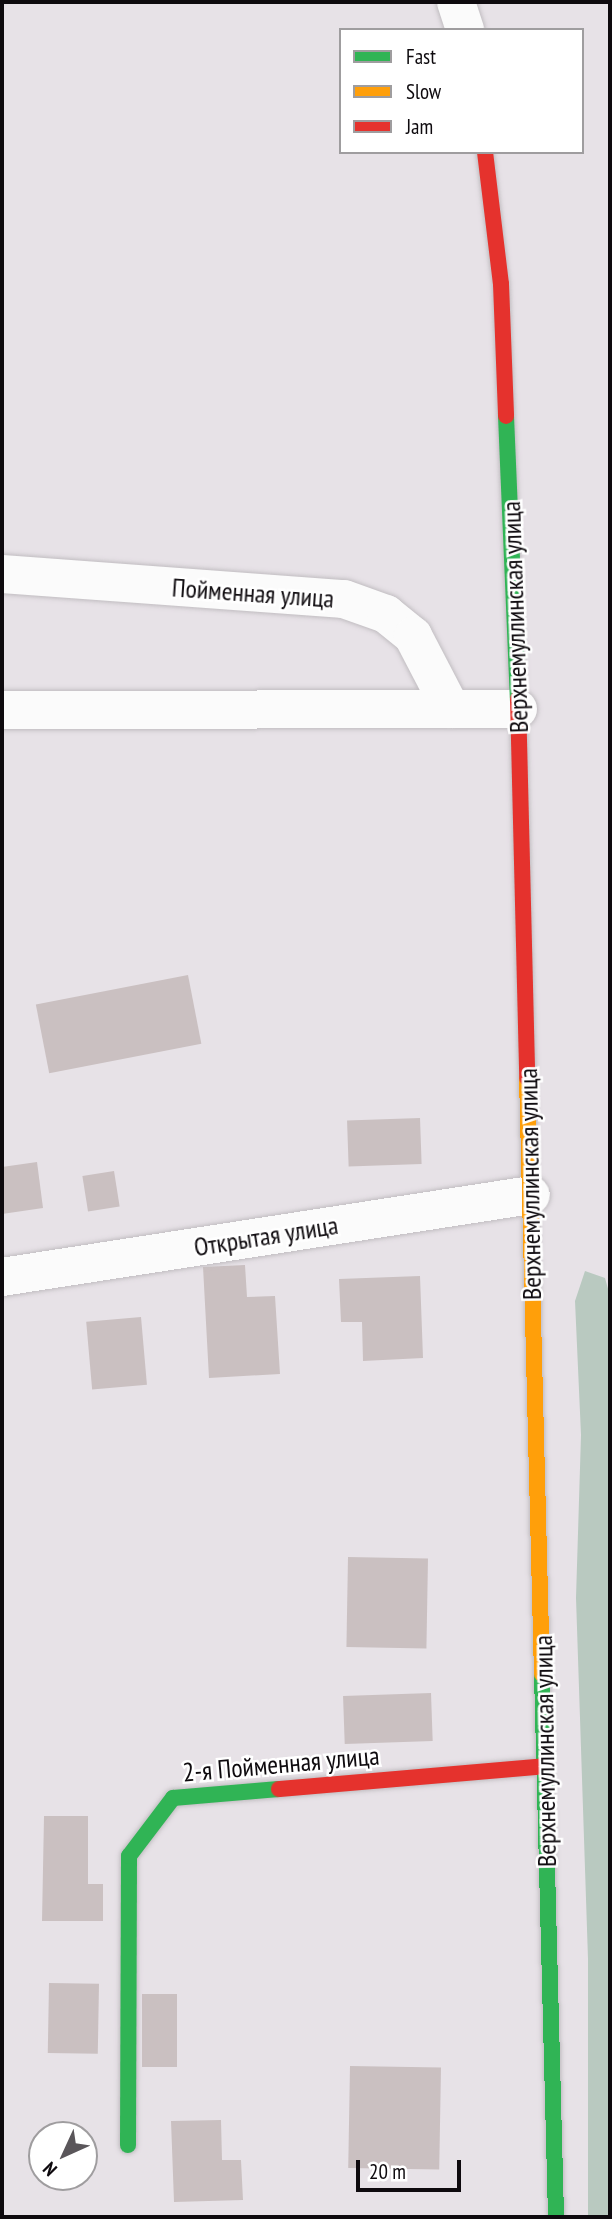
<!DOCTYPE html>
<html>
<head>
<meta charset="utf-8">
<style>
  body { margin:0 }
  #map { position:relative; width:612px; height:2219px; overflow:hidden; background:#e7e2e7; font-family:"PT Sans Narrow",sans-serif }
  div>[style] { position:absolute }
  .forest>* { inset:0; background:#b9c9c0 }
  .building>* { inset:0; background:#cac0c1; transform-origin:0 0 }
  .roads { filter:drop-shadow(0 0 2px #c1bdc1) drop-shadow(0 0 2px #c1bdc1) }
  .street>* { height:38px; margin:-19px; padding:0 19px; transform-origin:19px; border-radius:19px; background:#fbfbfb }
  .fast>* { height:16px; margin:-8px; padding:0 8px; transform-origin:8px; border-radius:8px; background:#30b455 }
  .slow>* { height:16px; margin:-8px; padding:0 8px; transform-origin:8px; border-radius:8px; background:#ff9f0a }
  .jam>* { height:16px; margin:-8px; padding:0 8px; transform-origin:8px; border-radius:8px; background:#e5322d }
  span { translate:-50% -50%; white-space:nowrap; text-align:center; line-height:1.15; -webkit-text-stroke:5px #fff; paint-order:stroke }
  .street-label { font-size:26px; color:#0e0a0e }
  .frame { position:absolute; inset:0; border:4px solid #0e0a0e; pointer-events:none }
  .legend { position:absolute; left:339px; top:28px; width:245px; height:126px; box-sizing:border-box; background:#fff; border:2px solid #9f9d9f; margin:0; padding:9px 12px; list-style:none; font-size:21px; color:#0e0a0e }
  .legend li { display:flex; align-items:center; gap:14px; height:35px }
  .legend b { width:35px; border:2px solid #9f9d9f }
  .north { position:absolute; left:28px; top:2121px; width:70px; height:70px; box-sizing:border-box; background:#fff; border:2px solid #9f9d9f; border-radius:50%; rotate:225deg; font-size:19px; font-weight:700; line-height:28px; text-align:center; color:#0e0a0e }
  .north::after { content:''; display:block; margin:auto; width:24px; height:32px; background:#5a565a; clip-path:polygon(50% 0,100% 100%,50% 72%,0 100%) }
  .scale { position:absolute; left:356px; top:2160px; width:105px; height:32px; box-sizing:border-box; border:4px solid #0e0a0e; border-top:0; padding-left:9px; font-size:21px; line-height:24px; white-space:nowrap; color:#0e0a0e; -webkit-text-stroke:5px #fff; paint-order:stroke }
</style>
</head>
<body>
<div id="map">
  <div class="forest">
    <div style="clip-path:polygon(585px 1271px,605px 1278px,610px 1296px,610px 2217px,588px 2217px,588px 1959px,576px 1598px,581px 1435px,575px 1301px)"></div>
  </div>
  <div class="building">
    <div style="left:188px;top:975px;width:70px;height:155px;rotate:79deg"></div>
    <div style="left:420px;top:1118px;width:46px;height:73px;rotate:88deg"></div>
    <div style="clip-path:polygon(37px 1162px,43px 1208px,2px 1214px,2px 1167px)"></div>
    <div style="left:114px;top:1171px;width:36px;height:32px;rotate:81deg"></div>
    <div style="clip-path:polygon(245px 1265px,247px 1297px,275px 1296px,280px 1374px,209px 1378px,203px 1267px)"></div>
    <div style="clip-path:polygon(420px 1276px,423px 1358px,363px 1361px,362px 1322px,341px 1322px,339px 1279px)"></div>
    <div style="left:141px;top:1317px;width:68px;height:55px;rotate:85deg"></div>
    <div style="left:348px;top:1557px;width:80px;height:90px;rotate:1deg"></div>
    <div style="left:431px;top:1693px;width:48px;height:88px;rotate:88deg"></div>
    <div style="clip-path:polygon(44px 1816px,88px 1816px,88px 1884px,103px 1884px,103px 1921px,42px 1921px)"></div>
    <div style="left:49px;top:1983px;width:50px;height:70px;rotate:1deg"></div>
    <div style="left:142px;top:1994px;width:35px;height:73px"></div>
    <div style="left:350px;top:2066px;width:91px;height:102px;rotate:1deg"></div>
    <div style="clip-path:polygon(221px 2120px,222px 2160px,241px 2160px,243px 2200px,174px 2202px,171px 2121px)"></div>
  </div>
  <div class="roads">
    <div class="street">
      <div style="left:456px;top:2px;width:29px;rotate:72deg"></div>
      <div style="left:2px;top:574px;width:343px;rotate:4.2deg"></div>
      <div style="left:344px;top:599px;width:45px;rotate:19.7deg"></div>
      <div style="left:386px;top:614px;width:35px;rotate:39deg"></div>
      <div style="left:413px;top:636px;width:82px;rotate:62.5deg"></div>
      <div style="left:2px;top:710px;width:516px;rotate:-0.11deg"></div>
      <div style="left:2px;top:1277px;width:535px;rotate:-8.81deg"></div>
    </div>
    <div class="fast">
      <div style="left:506px;top:416px;width:283px;rotate:87.6deg"></div>
      <div style="left:542px;top:1674px;width:543px;rotate:88.52deg"></div>
      <div style="left:128px;top:2145px;width:289px;rotate:-89.8deg"></div>
      <div style="left:129px;top:1856px;width:73px;rotate:-52.8deg"></div>
      <div style="left:173px;top:1798px;width:106px;rotate:-4.9deg"></div>
    </div>
    <div class="slow">
      <div style="left:527px;top:1078px;width:596px;rotate:88.56deg"></div>
    </div>
    <div class="jam">
      <div style="left:485px;top:152px;width:133px;rotate:83.1deg"></div>
      <div style="left:501px;top:284px;width:132px;rotate:87.8deg"></div>
      <div style="left:518px;top:699px;width:379px;rotate:88.6deg"></div>
      <div style="left:279px;top:1789px;width:267px;rotate:-4.9deg"></div>
    </div>
  </div>
  <div class="street-label">
    <span style="left:253px;top:593px;rotate:4deg">Пойменная улица</span>
    <span style="left:515px;top:617px;rotate:-92deg">Верхнемуллинская улица</span>
    <span style="left:530px;top:1184px;rotate:-91deg">Верхнемуллинская улица</span>
    <span style="left:266px;top:1236px;rotate:-9deg">Открытая улица</span>
    <span style="left:545px;top:1751px;rotate:-91deg">Верхнемуллинская улица</span>
    <span style="left:281px;top:1764px;rotate:-5deg">2-я Пойменная улица</span>
  </div>
  <div class="frame"></div>
  <ul class="legend">
  <li><b style="height:9px;background:#30b455"></b>Fast</li>
  <li><b style="height:9px;background:#ff9f0a"></b>Slow</li>
  <li><b style="height:9px;background:#e5322d"></b>Jam</li>
  </ul>
  <div class="north">N</div>
  <div class="scale">20 m</div>
</div>
</body>
</html>
